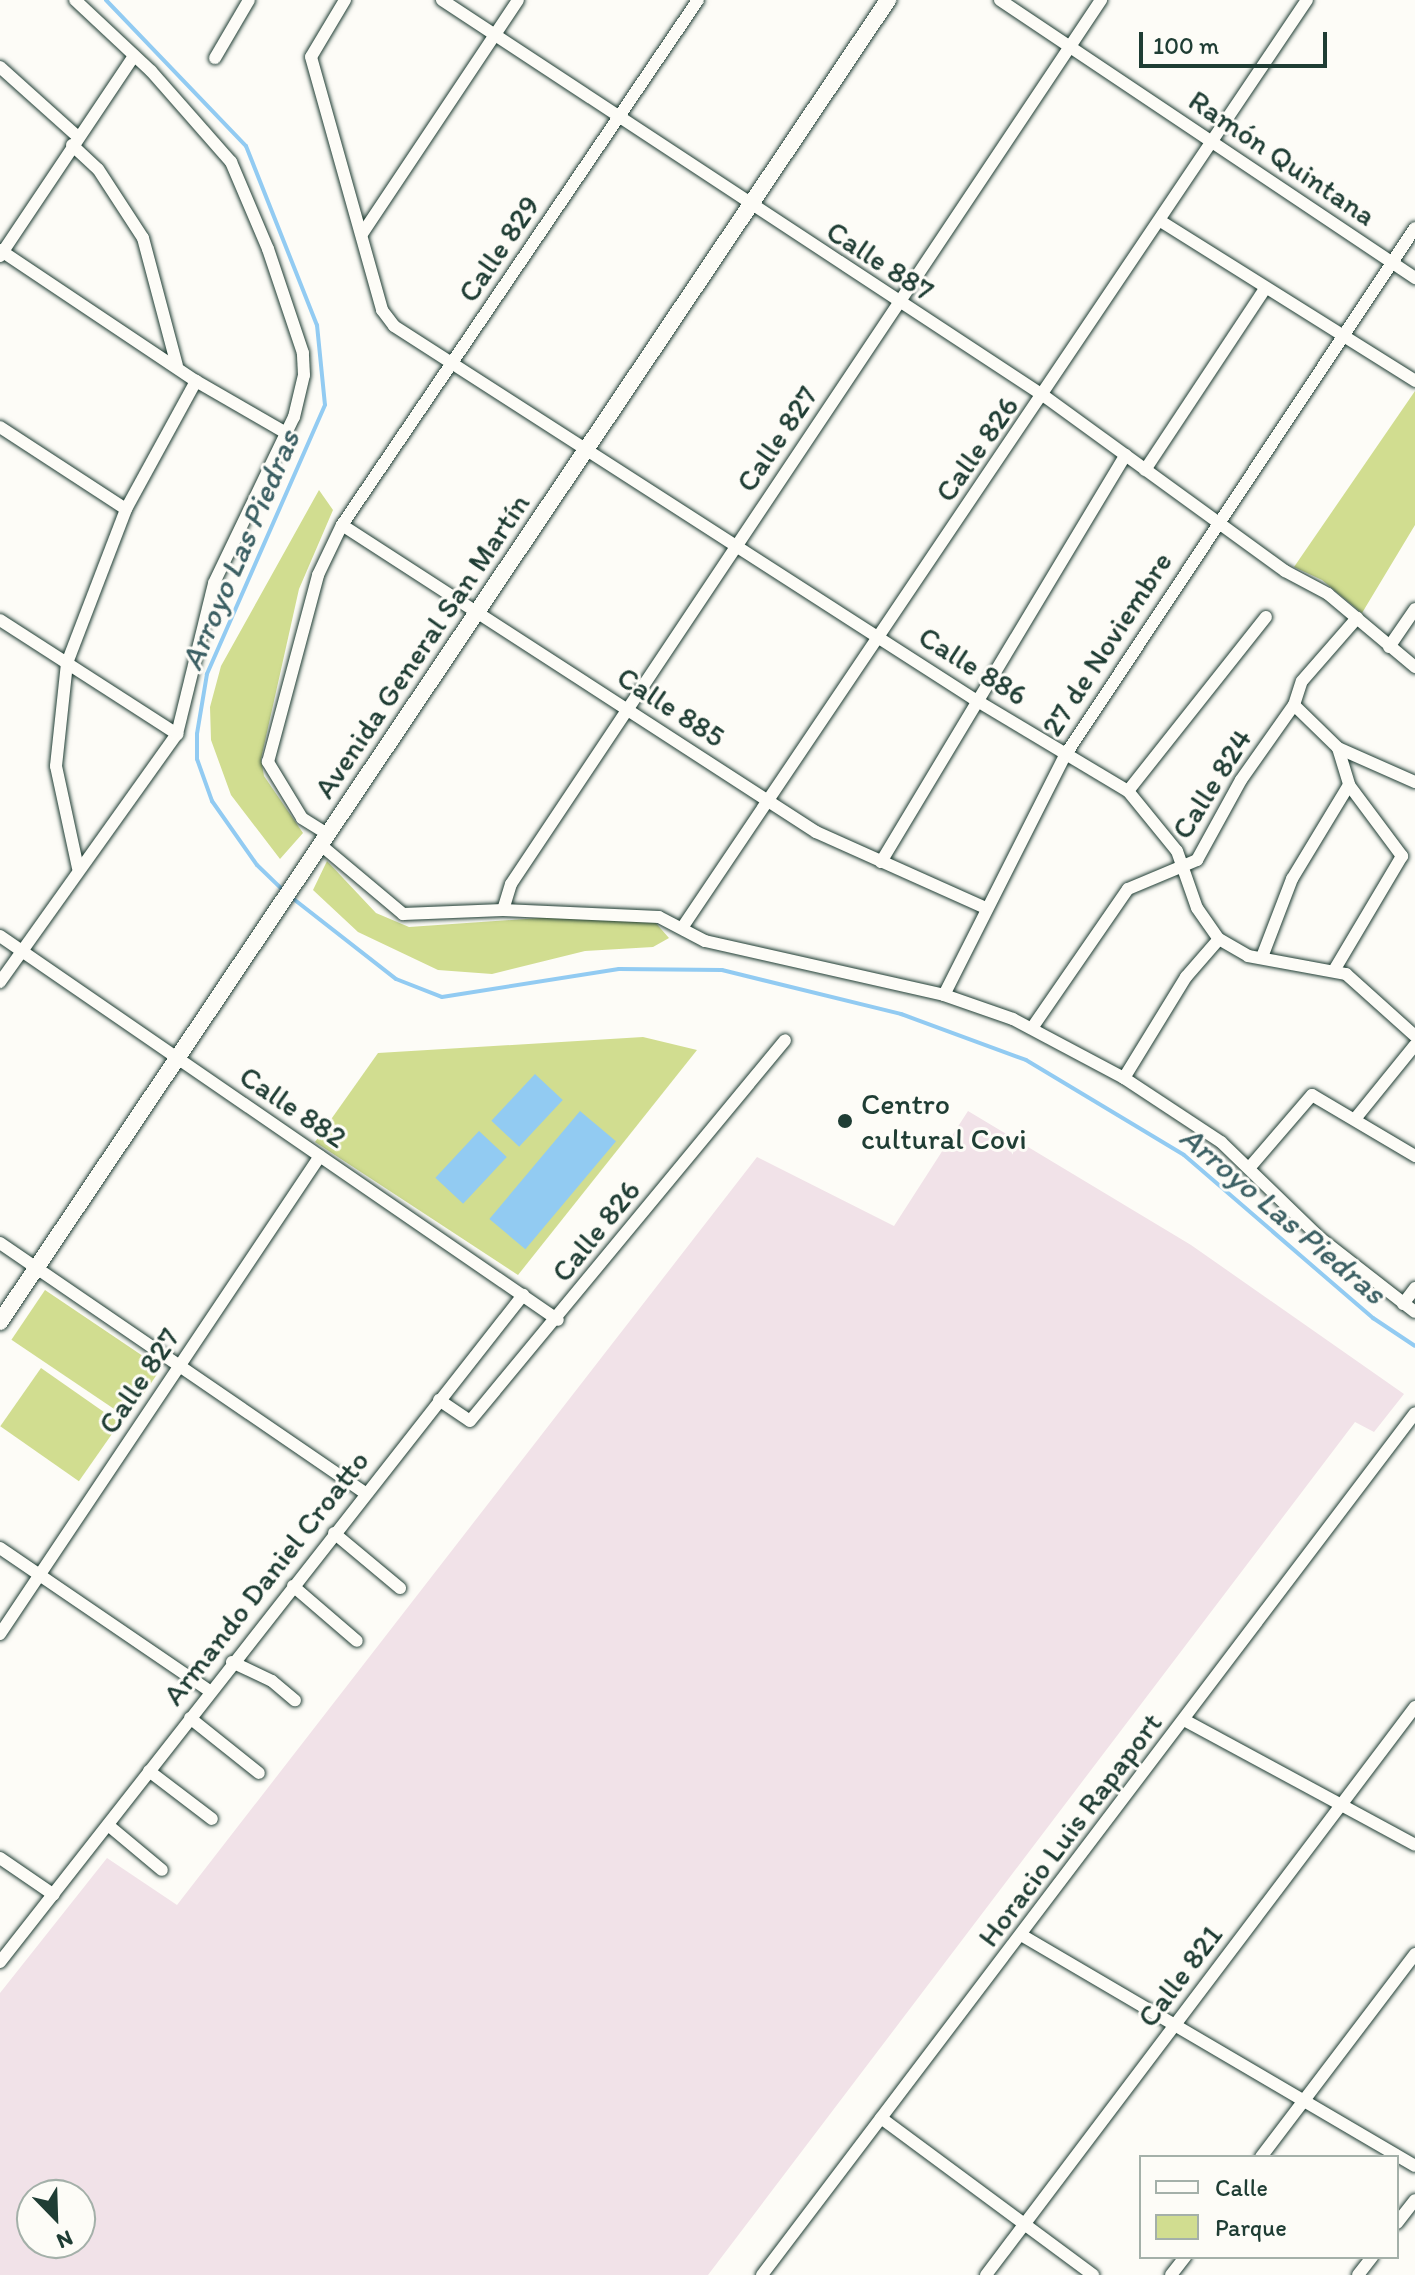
<!DOCTYPE html>
<html>
<head>
<meta charset="utf-8">
<style>
  body { margin:0 }
  #map { position:relative; width:1415px; height:2275px; overflow:hidden; background:#fdfcf7; font-family:Itim,sans-serif }
  div>[style] { position:absolute }
  .built>* { inset:0; background:#f1e2e8 }
  .green>* { inset:0; background:#d1dd90; transform-origin:0 0 }
  .water>* { inset:0; background:#92cbf2; transform-origin:0 0 }
  .stream>* { height:4px; margin:-2px; padding:0 2px; transform-origin:2px; border-radius:2px; background:#92cbf2 }
  .roads { filter:drop-shadow(0 0 2px #1f3d34) drop-shadow(0 0 2px #1f3d34) }
  .street>* { height:12px; margin:-6px; padding:0 6px; transform-origin:6px; border-radius:6px; background:#fdfcf7 }
  .secondary>* { height:16px; margin:-8px; padding:0 8px; transform-origin:8px; border-radius:8px; background:#fdfcf7 }
  .dots>* { width:22px; height:22px; translate:-50% -50%; box-sizing:border-box; border:4px solid #fdfcf7; border-radius:50% }
  span { translate:-50% -50%; white-space:nowrap; text-align:center; line-height:1.15; -webkit-text-stroke:6px #fdfcf7; paint-order:stroke }
  .street-label { font-size:30px; color:#1f3d34 }
  .poi-label { font-size:30px; color:#1f3d34 }
  .left { translate:0 -50%; text-align:left }
  .water-label { font-size:32px; color:#3c6064; font-style:italic }
  .legend { position:absolute; left:1139px; top:2155px; width:260px; height:104px; box-sizing:border-box; background:#fdfcf7; border:2px solid #a4b0a9; margin:0; padding:10px 14px; list-style:none; font-size:24px; color:#1f3d34 }
  .legend li { display:flex; align-items:center; gap:16px; height:40px }
  .legend b { width:40px; border:2px solid #a4b0a9 }
  .north { position:absolute; left:16px; top:2179px; width:80px; height:80px; box-sizing:border-box; background:#fdfcf7; border:2px solid #a4b0a9; border-radius:50%; rotate:157deg; font-size:22px; font-weight:700; line-height:32px; text-align:center; color:#1f3d34 }
  .north::after { content:''; display:block; margin:auto; width:28px; height:36px; background:#1f3d34; clip-path:polygon(50% 0,100% 100%,50% 72%,0 100%) }
  .scale { position:absolute; left:1139px; top:32px; width:188px; height:36px; box-sizing:border-box; border:4px solid #1f3d34; border-top:0; padding-left:10px; font-size:24px; line-height:28px; white-space:nowrap; color:#1f3d34; -webkit-text-stroke:6px #fdfcf7; paint-order:stroke }
</style>
</head>
<body>
<div id="map">
  <div class="built">
    <div style="clip-path:polygon(evenodd,968px 1111px,1191px 1245px,1404px 1394px,1374px 1432px,1355px 1422px,708px 2275px,0 2275px,0 1993px,107px 1858px,177px 1905px,757px 1157px,894px 1226px,968px 1111px,32px 2195px,80px 2195px,80px 2243px,32px 2243px,32px 2195px)"></div>
  </div>
  <div class="green">
    <div style="clip-path:polygon(1415px 391px,1415px 525px,1362px 613px,1322px 580px,1294px 567px)"></div>
    <div style="clip-path:polygon(319px 490px,333px 510px,299px 589px,261px 759px,264px 776px,303px 833px,280px 859px,231px 795px,211px 740px,210px 707px,221px 666px)"></div>
    <div style="clip-path:polygon(327px 861px,376px 913px,409px 927px,597px 914px,654px 921px,669px 938px,653px 947px,585px 951px,492px 974px,438px 970px,358px 932px,313px 890px)"></div>
    <div style="clip-path:polygon(643px 1037px,697px 1050px,518px 1275px,315px 1142px,378px 1053px)"></div>
    <div style="left:45px;top:1290px;width:140px;height:60px;rotate:34deg"></div>
    <div style="left:41px;top:1368px;width:96px;height:71px;rotate:35deg"></div>
  </div>
  <div class="water">
    <div style="left:535px;top:1074px;width:38px;height:64px;rotate:43deg"></div>
    <div style="left:580px;top:1111px;width:47px;height:141px;rotate:40deg"></div>
    <div style="left:479px;top:1131px;width:38px;height:64px;rotate:43deg"></div>
  </div>
  <div class="stream">
    <div style="left:106px;top:0;width:202px;rotate:46.2deg"></div>
    <div style="left:246px;top:146px;width:193px;rotate:68.4deg"></div>
    <div style="left:317px;top:325px;width:80px;rotate:84.3deg"></div>
    <div style="left:325px;top:405px;width:294px;rotate:113.7deg"></div>
    <div style="left:207px;top:674px;width:61px;rotate:99.5deg"></div>
    <div style="left:197px;top:734px;width:25px;rotate:90deg"></div>
    <div style="left:197px;top:759px;width:45px;rotate:70.3deg"></div>
    <div style="left:212px;top:801px;width:78px;rotate:54.9deg"></div>
    <div style="left:257px;top:865px;width:39px;rotate:44deg"></div>
    <div style="left:291px;top:897px;width:133px;rotate:38deg"></div>
    <div style="left:396px;top:979px;width:49px;rotate:21.4deg"></div>
    <div style="left:442px;top:997px;width:179px;rotate:-9deg"></div>
    <div style="left:619px;top:969px;width:103px;rotate:0.6deg"></div>
    <div style="left:722px;top:970px;width:184px;rotate:13.8deg"></div>
    <div style="left:901px;top:1014px;width:133px;rotate:20.2deg"></div>
    <div style="left:1026px;top:1060px;width:184px;rotate:31deg"></div>
    <div style="left:1184px;top:1155px;width:250px;rotate:40.8deg"></div>
    <div style="left:1373px;top:1318px;width:50px;rotate:33.7deg"></div>
  </div>
  <div class="roads">
    <div class="street">
      <div style="left:345px;top:0;width:66px;rotate:120.8deg"></div>
      <div style="left:311px;top:57px;width:263px;rotate:74.3deg"></div>
      <div style="left:382px;top:310px;width:20px;rotate:53deg"></div>
      <div style="left:394px;top:326px;width:690px;rotate:32.75deg"></div>
      <div style="left:974px;top:699px;width:179px;rotate:30.9deg"></div>
      <div style="left:1128px;top:791px;width:77px;rotate:50.8deg"></div>
      <div style="left:1177px;top:851px;width:60px;rotate:70.7deg"></div>
      <div style="left:1197px;top:908px;width:38px;rotate:55deg"></div>
      <div style="left:1219px;top:939px;width:34px;rotate:30deg"></div>
      <div style="left:1248px;top:956px;width:100px;rotate:10.4deg"></div>
      <div style="left:1346px;top:974px;width:93px;rotate:41.9deg"></div>
      <div style="left:442px;top:0;width:721px;rotate:33.34deg"></div>
      <div style="left:1044px;top:396px;width:298px;rotate:36deg"></div>
      <div style="left:1285px;top:571px;width:49px;rotate:28.1deg"></div>
      <div style="left:1328px;top:594px;width:114px;rotate:40deg"></div>
      <div style="left:1000px;top:0;width:500px;rotate:33.8deg"></div>
      <div style="left:215px;top:58px;width:67px;rotate:-59.6deg"></div>
      <div style="left:0;top:67px;width:105px;rotate:41.9deg"></div>
      <div style="left:72px;top:145px;width:35px;rotate:43deg"></div>
      <div style="left:98px;top:169px;width:82px;rotate:56.9deg"></div>
      <div style="left:143px;top:238px;width:132px;rotate:75.1deg"></div>
      <div style="left:1162px;top:222px;width:299px;rotate:32.1deg"></div>
      <div style="left:362px;top:234px;width:281px;rotate:-56.3deg"></div>
      <div style="left:0;top:250px;width:236px;rotate:33.8deg"></div>
      <div style="left:196px;top:381px;width:104px;rotate:30deg"></div>
      <div style="left:0;top:256px;width:241px;rotate:-56.2deg"></div>
      <div style="left:0;top:427px;width:150px;rotate:33.1deg"></div>
      <div style="left:1145px;top:470px;width:216px;rotate:-56.5deg"></div>
      <div style="left:342px;top:525px;width:565px;rotate:32.93deg"></div>
      <div style="left:816px;top:832px;width:186px;rotate:24.1deg"></div>
      <div style="left:0;top:620px;width:211px;rotate:32.8deg"></div>
      <div style="left:1389px;top:647px;width:46px;rotate:-55.6deg"></div>
      <div style="left:1294px;top:705px;width:62px;rotate:44.3deg"></div>
      <div style="left:1338px;top:748px;width:39px;rotate:73deg"></div>
      <div style="left:1349px;top:785px;width:89px;rotate:53.3deg"></div>
      <div style="left:1402px;top:856px;width:131px;rotate:120.7deg"></div>
      <div style="left:1338px;top:748px;width:84px;rotate:23.8deg"></div>
      <div style="left:1128px;top:791px;width:222px;rotate:-51.6deg"></div>
      <div style="left:329px;top:835px;width:32px;rotate:-148deg"></div>
      <div style="left:302px;top:818px;width:66px;rotate:-121.3deg"></div>
      <div style="left:268px;top:762px;width:194px;rotate:-75deg"></div>
      <div style="left:318px;top:575px;width:55px;rotate:-64.4deg"></div>
      <div style="left:342px;top:525px;width:634px;rotate:-55.86deg"></div>
      <div style="left:322px;top:846px;width:106px;rotate:40deg"></div>
      <div style="left:403px;top:914px;width:100px;rotate:-2.3deg"></div>
      <div style="left:503px;top:910px;width:156px;rotate:2.6deg"></div>
      <div style="left:659px;top:917px;width:52px;rotate:27.6deg"></div>
      <div style="left:705px;top:941px;width:245px;rotate:12.7deg"></div>
      <div style="left:944px;top:995px;width:73px;rotate:19.2deg"></div>
      <div style="left:1013px;top:1019px;width:126px;rotate:28deg"></div>
      <div style="left:1124px;top:1078px;width:116px;rotate:33.4deg"></div>
      <div style="left:1221px;top:1142px;width:138px;rotate:44.1deg"></div>
      <div style="left:1320px;top:1238px;width:120px;rotate:37.9deg"></div>
      <div style="left:881px;top:862px;width:475px;rotate:-59deg"></div>
      <div style="left:78px;top:868px;width:104px;rotate:-102.2deg"></div>
      <div style="left:56px;top:766px;width:104px;rotate:-83.9deg"></div>
      <div style="left:67px;top:663px;width:165px;rotate:-69deg"></div>
      <div style="left:126px;top:509px;width:146px;rotate:-61.3deg"></div>
      <div style="left:503px;top:910px;width:27px;rotate:-73deg"></div>
      <div style="left:511px;top:884px;width:1063px;rotate:-56.28deg"></div>
      <div style="left:684px;top:925px;width:1115px;rotate:-56.04deg"></div>
      <div style="left:0;top:936px;width:677px;rotate:34.53deg"></div>
      <div style="left:1262px;top:957px;width:84px;rotate:-69deg"></div>
      <div style="left:1292px;top:879px;width:110px;rotate:-58.8deg"></div>
      <div style="left:0;top:982px;width:305px;rotate:-54.5deg"></div>
      <div style="left:177px;top:734px;width:155px;rotate:-76.2deg"></div>
      <div style="left:214px;top:583px;width:184px;rotate:-64.3deg"></div>
      <div style="left:294px;top:417px;width:43px;rotate:-76.6deg"></div>
      <div style="left:304px;top:375px;width:22px;rotate:-93deg"></div>
      <div style="left:303px;top:353px;width:110px;rotate:-108.6deg"></div>
      <div style="left:268px;top:249px;width:95px;rotate:-113deg"></div>
      <div style="left:231px;top:162px;width:121px;rotate:-131.3deg"></div>
      <div style="left:151px;top:71px;width:104px;rotate:-136.9deg"></div>
      <div style="left:944px;top:995px;width:270px;rotate:-63.2deg"></div>
      <div style="left:1066px;top:754px;width:631px;rotate:-56.44deg"></div>
      <div style="left:1032px;top:1028px;width:169px;rotate:-55.4deg"></div>
      <div style="left:1128px;top:889px;width:75px;rotate:-22.8deg"></div>
      <div style="left:1197px;top:860px;width:91px;rotate:-61.2deg"></div>
      <div style="left:1241px;top:780px;width:92px;rotate:-54.8deg"></div>
      <div style="left:1294px;top:705px;width:25px;rotate:-72deg"></div>
      <div style="left:1302px;top:681px;width:84px;rotate:-48.9deg"></div>
      <div style="left:1124px;top:1078px;width:119px;rotate:-58.5deg"></div>
      <div style="left:1186px;top:977px;width:50px;rotate:-49deg"></div>
      <div style="left:1355px;top:1119px;width:95px;rotate:-51deg"></div>
      <div style="left:1250px;top:1167px;width:95px;rotate:-49.3deg"></div>
      <div style="left:1312px;top:1095px;width:120px;rotate:30.6deg"></div>
      <div style="left:0;top:1243px;width:442px;rotate:34.4deg"></div>
      <div style="left:1403px;top:1304px;width:20px;rotate:-53deg"></div>
      <div style="left:439px;top:1400px;width:37px;rotate:34deg"></div>
      <div style="left:470px;top:1421px;width:494px;rotate:-50.4deg"></div>
      <div style="left:334px;top:1533px;width:86px;rotate:39.8deg"></div>
      <div style="left:0;top:1548px;width:254px;rotate:34.3deg"></div>
      <div style="left:293px;top:1586px;width:84px;rotate:40.7deg"></div>
      <div style="left:0;top:1634px;width:575px;rotate:-56.2deg"></div>
      <div style="left:232px;top:1662px;width:44px;rotate:25.4deg"></div>
      <div style="left:272px;top:1681px;width:30px;rotate:40deg"></div>
      <div style="left:190px;top:1718px;width:88px;rotate:38.6deg"></div>
      <div style="left:1186px;top:1721px;width:260px;rotate:28.4deg"></div>
      <div style="left:149px;top:1771px;width:79px;rotate:37.3deg"></div>
      <div style="left:108px;top:1825px;width:70px;rotate:39.8deg"></div>
      <div style="left:0;top:1858px;width:65px;rotate:34.4deg"></div>
      <div style="left:1023px;top:1936px;width:454px;rotate:30.4deg"></div>
      <div style="left:0;top:1962px;width:848px;rotate:-51.9deg"></div>
      <div style="left:881px;top:2118px;width:264px;rotate:36.5deg"></div>
      <div style="left:1261px;top:2157px;width:255px;rotate:-52.8deg"></div>
      <div style="left:1397px;top:2223px;width:29px;rotate:-52deg"></div>
      <div style="left:762px;top:2275px;width:1081px;rotate:-52.85deg"></div>
      <div style="left:986px;top:2275px;width:712px;rotate:-52.94deg"></div>
      <div style="left:1171px;top:2275px;width:23px;rotate:-52deg"></div>
      <div style="left:1358px;top:2275px;width:23px;rotate:-52deg"></div>
    </div>
    <div class="secondary">
      <div style="left:0;top:1322px;width:1593px;rotate:-56.11deg"></div>
    </div>
  </div>
  <div class="dots">
    <div style="left:845px;top:1121px;background:#1f3d34"></div>
  </div>
  <div class="street-label">
    <span style="left:1282px;top:158px;rotate:34deg">Ramón Quintana</span>
    <span style="left:499px;top:249px;rotate:-56deg">Calle 829</span>
    <span style="left:880px;top:261px;rotate:33deg">Calle 887</span>
    <span style="left:777px;top:439px;rotate:-56deg">Calle 827</span>
    <span style="left:977px;top:449px;rotate:-55deg">Calle 826</span>
    <span style="left:1107px;top:644px;rotate:-57deg">27 de Noviembre</span>
    <span style="left:422px;top:646px;rotate:-56deg">Avenida General San Martín</span>
    <span style="left:973px;top:666px;rotate:32deg">Calle 886</span>
    <span style="left:671px;top:707px;rotate:33deg">Calle 885</span>
    <span style="left:1212px;top:784px;rotate:-58deg">Calle 824</span>
    <span style="left:293px;top:1107px;rotate:34deg">Calle 882</span>
    <span style="left:596px;top:1231px;rotate:-51deg">Calle 826</span>
    <span style="left:139px;top:1381px;rotate:-56deg">Calle 827</span>
    <span style="left:266px;top:1578px;rotate:-52deg">Armando Daniel Croatto</span>
    <span style="left:1070px;top:1830px;rotate:-53deg">Horacio Luis Rapaport</span>
    <span style="left:1180px;top:1976px;rotate:-53deg">Calle 821</span>
  </div>
  <div class="poi-label">
    <span class="left" style="left:861px;top:1121px">Centro<br>cultural Covi</span>
  </div>
  <div class="water-label">
    <span style="left:240px;top:550px;rotate:-67deg">Arroyo Las Piedras</span>
    <span style="left:1283px;top:1215px;rotate:40deg">Arroyo Las Piedras</span>
  </div>
  <ul class="legend">
  <li><b style="height:10px;background:#fdfcf7"></b>Calle</li>
  <li><b style="height:22px;background:#d1dd90"></b>Parque</li>
  </ul>
  <div class="north">N</div>
  <div class="scale">100 m</div>
</div>
</body>
</html>
